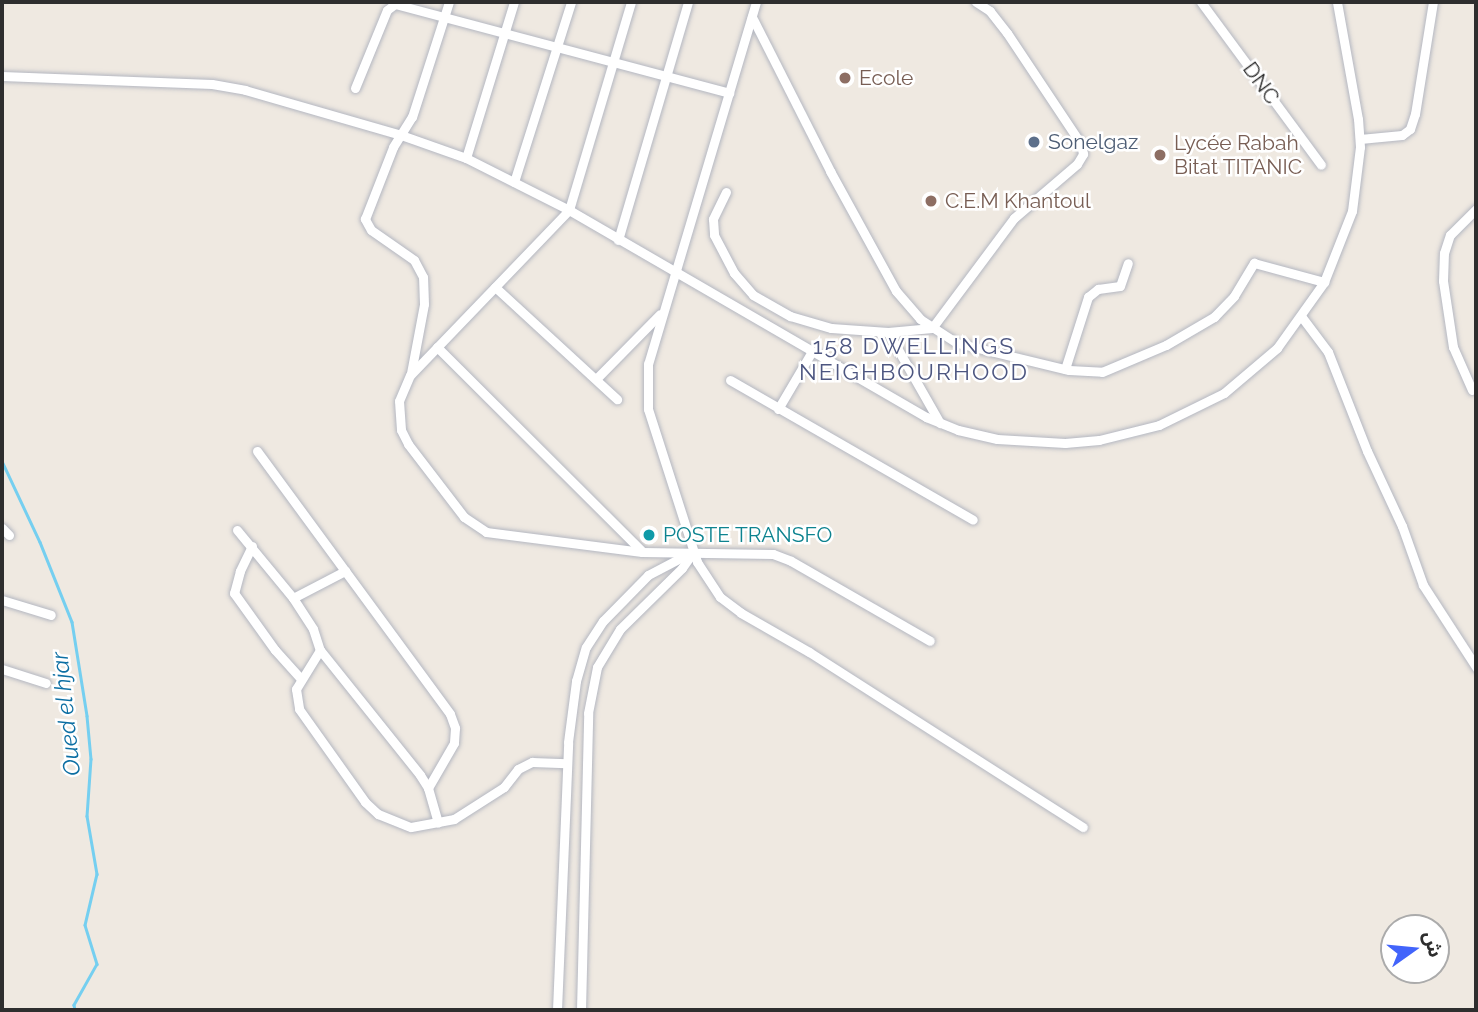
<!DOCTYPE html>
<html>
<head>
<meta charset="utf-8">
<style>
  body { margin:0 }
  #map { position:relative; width:1478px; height:1012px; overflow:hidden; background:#efe9e1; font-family:Raleway,"Noto Sans Arabic",sans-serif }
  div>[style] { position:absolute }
  .stream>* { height:2.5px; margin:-1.25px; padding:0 1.25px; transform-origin:1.25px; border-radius:1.25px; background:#75cff0 }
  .roads { filter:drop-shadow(0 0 2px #b4b7c1) drop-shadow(0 0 2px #b4b7c1) }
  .minor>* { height:9px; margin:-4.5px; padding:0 4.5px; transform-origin:4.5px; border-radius:4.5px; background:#fff }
  .dots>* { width:19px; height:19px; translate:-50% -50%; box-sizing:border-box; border:4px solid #fff; border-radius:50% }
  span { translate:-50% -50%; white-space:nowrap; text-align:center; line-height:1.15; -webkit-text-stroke:5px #fff; paint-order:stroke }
  .education-label { font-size:21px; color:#785e54 }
  .left { translate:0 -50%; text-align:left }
  .street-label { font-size:21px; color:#2e2e2e }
  .service-label { font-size:21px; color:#4e5e75 }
  .culture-label { font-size:21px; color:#0d838f }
  .neighbourhood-label { font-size:23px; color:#4d5680; letter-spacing:2px }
  .water-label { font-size:23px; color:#0d6fa3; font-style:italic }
  .frame { position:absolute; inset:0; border:4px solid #2e2e2e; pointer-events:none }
  .north { position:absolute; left:1380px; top:914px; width:70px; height:70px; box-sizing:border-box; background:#fff; border:2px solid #ababab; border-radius:50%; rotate:75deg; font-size:19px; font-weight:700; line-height:28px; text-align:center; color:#2e2e2e }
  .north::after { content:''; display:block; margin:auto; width:24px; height:32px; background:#4264fb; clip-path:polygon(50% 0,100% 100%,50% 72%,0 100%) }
</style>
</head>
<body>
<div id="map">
  <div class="stream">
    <div style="left:2px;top:461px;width:89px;rotate:64.9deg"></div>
    <div style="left:40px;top:542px;width:86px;rotate:68.2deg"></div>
    <div style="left:72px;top:622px;width:95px;rotate:80.9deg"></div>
    <div style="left:87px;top:716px;width:43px;rotate:84.7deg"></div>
    <div style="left:91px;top:759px;width:57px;rotate:94deg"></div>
    <div style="left:87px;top:816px;width:59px;rotate:80.2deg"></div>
    <div style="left:97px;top:874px;width:52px;rotate:103.2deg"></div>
    <div style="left:85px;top:925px;width:41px;rotate:72.9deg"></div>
    <div style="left:97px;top:964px;width:47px;rotate:119.3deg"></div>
    <div style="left:74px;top:1005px;width:5px;rotate:79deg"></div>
  </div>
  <div class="roads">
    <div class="minor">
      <div style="left:631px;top:2px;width:217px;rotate:106.6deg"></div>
      <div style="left:569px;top:210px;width:229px;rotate:133.9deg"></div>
      <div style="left:410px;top:375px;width:28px;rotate:113deg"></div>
      <div style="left:399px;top:401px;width:29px;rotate:86deg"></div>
      <div style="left:401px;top:430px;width:16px;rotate:63deg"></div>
      <div style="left:408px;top:444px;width:92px;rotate:52.5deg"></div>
      <div style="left:464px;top:517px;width:27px;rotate:34deg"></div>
      <div style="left:486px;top:532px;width:157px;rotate:7.3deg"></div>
      <div style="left:642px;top:552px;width:131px;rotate:0.9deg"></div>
      <div style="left:773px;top:554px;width:19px;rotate:21deg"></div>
      <div style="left:791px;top:561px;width:160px;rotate:29.9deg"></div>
      <div style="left:756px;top:2px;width:378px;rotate:106.6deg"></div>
      <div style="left:648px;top:364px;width:45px;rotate:90deg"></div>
      <div style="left:648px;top:409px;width:161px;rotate:72.2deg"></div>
      <div style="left:697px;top:562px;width:42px;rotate:56.7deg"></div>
      <div style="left:720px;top:597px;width:26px;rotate:37deg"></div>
      <div style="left:741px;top:613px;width:78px;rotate:29.8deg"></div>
      <div style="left:809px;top:652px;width:325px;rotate:32.6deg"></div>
      <div style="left:1201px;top:2px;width:202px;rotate:53.6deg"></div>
      <div style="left:752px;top:17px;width:173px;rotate:63.1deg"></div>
      <div style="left:830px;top:171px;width:137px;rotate:61.2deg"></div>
      <div style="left:896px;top:291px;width:37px;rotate:49deg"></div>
      <div style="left:920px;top:319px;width:44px;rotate:33deg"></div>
      <div style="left:957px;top:343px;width:115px;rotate:13.6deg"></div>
      <div style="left:1069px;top:370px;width:33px;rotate:3deg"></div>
      <div style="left:1102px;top:372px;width:69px;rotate:-22.9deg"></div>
      <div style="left:1166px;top:345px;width:56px;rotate:-30.3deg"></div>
      <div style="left:1214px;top:317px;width:29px;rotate:-46deg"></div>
      <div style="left:1234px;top:296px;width:39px;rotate:-59deg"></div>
      <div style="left:1254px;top:263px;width:73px;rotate:15.2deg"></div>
      <div style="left:2px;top:76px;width:210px;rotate:2.2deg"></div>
      <div style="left:212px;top:84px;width:34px;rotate:10deg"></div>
      <div style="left:245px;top:90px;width:162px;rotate:16.1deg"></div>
      <div style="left:401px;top:135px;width:69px;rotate:19.5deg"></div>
      <div style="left:466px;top:158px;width:115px;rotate:26.8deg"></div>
      <div style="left:569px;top:210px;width:413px;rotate:30.1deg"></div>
      <div style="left:926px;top:417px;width:35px;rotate:22deg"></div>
      <div style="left:958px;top:430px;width:40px;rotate:13deg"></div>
      <div style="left:997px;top:439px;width:68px;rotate:3.4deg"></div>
      <div style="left:1065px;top:443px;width:34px;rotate:-5deg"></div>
      <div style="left:1099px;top:440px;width:62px;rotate:-14deg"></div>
      <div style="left:1159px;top:425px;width:72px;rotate:-26.2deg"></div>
      <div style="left:1224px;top:393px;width:70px;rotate:-40.3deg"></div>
      <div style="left:1277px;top:348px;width:81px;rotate:-54.5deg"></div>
      <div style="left:1324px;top:282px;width:76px;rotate:-68.5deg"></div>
      <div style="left:1352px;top:211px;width:64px;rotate:-82.9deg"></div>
      <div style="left:1360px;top:147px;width:28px;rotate:-94deg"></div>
      <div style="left:1358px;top:119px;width:119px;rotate:-100.2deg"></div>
      <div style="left:355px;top:88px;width:84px;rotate:-67.7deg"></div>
      <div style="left:387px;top:10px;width:10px;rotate:-37deg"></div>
      <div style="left:395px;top:4px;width:346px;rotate:14.9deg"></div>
      <div style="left:1360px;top:139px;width:42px;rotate:-5.4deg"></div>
      <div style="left:1402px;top:135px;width:10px;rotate:-37deg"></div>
      <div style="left:1410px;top:129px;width:16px;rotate:-72deg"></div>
      <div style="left:1415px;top:114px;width:113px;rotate:-80.9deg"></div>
      <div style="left:466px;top:158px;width:163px;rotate:-72.9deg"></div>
      <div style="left:514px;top:182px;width:189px;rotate:-72.4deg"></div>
      <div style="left:726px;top:192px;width:30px;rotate:116deg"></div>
      <div style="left:713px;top:219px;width:16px;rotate:86deg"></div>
      <div style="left:714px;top:235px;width:43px;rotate:62.2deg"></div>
      <div style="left:734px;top:273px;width:29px;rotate:49deg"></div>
      <div style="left:753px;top:295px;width:43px;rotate:29.6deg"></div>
      <div style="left:790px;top:316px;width:43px;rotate:16.3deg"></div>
      <div style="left:831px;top:328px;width:57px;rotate:4deg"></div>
      <div style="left:888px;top:332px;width:44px;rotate:-5.2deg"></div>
      <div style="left:932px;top:328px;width:137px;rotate:-53.3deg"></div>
      <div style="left:1014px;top:218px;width:83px;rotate:-40.6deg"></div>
      <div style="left:1077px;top:164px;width:12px;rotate:-59deg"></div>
      <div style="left:1083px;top:154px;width:10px;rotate:-101deg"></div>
      <div style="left:1081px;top:144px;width:133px;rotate:-123.7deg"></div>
      <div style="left:1007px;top:33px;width:28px;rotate:-128deg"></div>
      <div style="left:990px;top:11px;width:17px;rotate:-147deg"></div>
      <div style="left:618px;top:240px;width:248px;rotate:-73.6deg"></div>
      <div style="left:495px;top:287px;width:166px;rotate:42.6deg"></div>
      <div style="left:1301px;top:316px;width:45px;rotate:53.1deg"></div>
      <div style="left:1328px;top:352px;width:106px;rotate:68.5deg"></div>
      <div style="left:1367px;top:451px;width:83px;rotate:65deg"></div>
      <div style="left:1402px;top:526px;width:63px;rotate:70.4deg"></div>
      <div style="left:1423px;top:585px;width:98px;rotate:57.1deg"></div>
      <div style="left:888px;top:332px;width:105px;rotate:60.3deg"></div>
      <div style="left:437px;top:347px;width:289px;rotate:44.9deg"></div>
      <div style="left:1065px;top:369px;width:76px;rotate:-72.3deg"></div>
      <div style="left:1088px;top:297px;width:13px;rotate:-39deg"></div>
      <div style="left:1098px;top:289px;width:22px;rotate:-8deg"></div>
      <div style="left:1120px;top:286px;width:24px;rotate:-71deg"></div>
      <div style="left:411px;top:373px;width:70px;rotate:-79.3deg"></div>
      <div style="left:424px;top:304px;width:27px;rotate:-92deg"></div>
      <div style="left:423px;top:277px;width:19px;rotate:-118deg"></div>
      <div style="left:414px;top:260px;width:52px;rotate:-145.1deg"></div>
      <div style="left:371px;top:230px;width:13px;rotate:-119deg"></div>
      <div style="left:365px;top:219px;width:77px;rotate:-68.7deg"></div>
      <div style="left:393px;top:147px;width:36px;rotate:-58deg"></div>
      <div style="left:412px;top:117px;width:121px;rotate:-72.2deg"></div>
      <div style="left:596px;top:379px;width:91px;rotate:-45.4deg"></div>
      <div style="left:730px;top:380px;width:280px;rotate:29.9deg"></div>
      <div style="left:1472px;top:390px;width:47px;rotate:-113.8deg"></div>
      <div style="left:1453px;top:347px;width:67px;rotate:-98.6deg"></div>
      <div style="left:1443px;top:281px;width:28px;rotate:-88deg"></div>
      <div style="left:1444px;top:253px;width:19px;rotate:-72deg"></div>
      <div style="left:1450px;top:235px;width:37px;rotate:-45deg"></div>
      <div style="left:778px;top:409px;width:65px;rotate:-59.5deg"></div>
      <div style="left:257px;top:451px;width:326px;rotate:53.7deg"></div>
      <div style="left:450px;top:714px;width:15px;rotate:70deg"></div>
      <div style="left:455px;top:728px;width:15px;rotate:94deg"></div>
      <div style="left:454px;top:743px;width:52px;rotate:120deg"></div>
      <div style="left:2px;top:528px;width:10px;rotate:45deg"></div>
      <div style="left:237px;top:530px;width:88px;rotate:50.5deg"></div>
      <div style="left:293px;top:598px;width:37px;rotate:57deg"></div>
      <div style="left:313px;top:629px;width:22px;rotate:72deg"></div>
      <div style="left:320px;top:650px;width:46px;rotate:121.6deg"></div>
      <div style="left:296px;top:689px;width:20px;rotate:81deg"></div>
      <div style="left:299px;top:709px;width:114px;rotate:54.6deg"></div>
      <div style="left:365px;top:802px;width:18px;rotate:43deg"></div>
      <div style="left:378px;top:814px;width:35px;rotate:22deg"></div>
      <div style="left:411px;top:827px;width:44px;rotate:-10.5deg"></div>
      <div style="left:454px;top:819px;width:59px;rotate:-32.6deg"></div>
      <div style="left:504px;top:787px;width:23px;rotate:-52deg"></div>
      <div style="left:518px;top:769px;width:16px;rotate:-27deg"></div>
      <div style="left:532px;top:762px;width:34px;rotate:2deg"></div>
      <div style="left:252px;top:546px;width:28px;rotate:116deg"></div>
      <div style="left:240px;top:571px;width:23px;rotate:105deg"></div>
      <div style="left:234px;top:593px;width:70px;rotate:54.3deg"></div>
      <div style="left:275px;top:650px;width:39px;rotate:48deg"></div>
      <div style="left:293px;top:598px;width:59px;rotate:-27.4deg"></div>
      <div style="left:2px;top:600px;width:51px;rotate:17deg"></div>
      <div style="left:320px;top:650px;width:160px;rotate:51.3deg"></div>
      <div style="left:420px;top:775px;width:15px;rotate:58deg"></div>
      <div style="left:428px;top:788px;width:36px;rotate:74deg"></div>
      <div style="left:2px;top:669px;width:46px;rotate:17.7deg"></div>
      <div style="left:557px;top:1010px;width:268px;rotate:-87.6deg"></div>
      <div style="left:568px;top:742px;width:62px;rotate:-82.5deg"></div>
      <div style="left:576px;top:681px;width:35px;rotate:-74deg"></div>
      <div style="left:586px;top:647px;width:31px;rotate:-57deg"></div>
      <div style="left:603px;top:621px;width:64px;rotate:-45.6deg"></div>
      <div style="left:648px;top:575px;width:50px;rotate:-27.6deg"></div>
      <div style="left:581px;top:1010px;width:297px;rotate:-88.6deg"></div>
      <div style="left:588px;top:713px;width:47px;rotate:-78.9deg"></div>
      <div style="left:597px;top:667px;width:44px;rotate:-58.8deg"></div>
      <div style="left:620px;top:629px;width:87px;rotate:-44.5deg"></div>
      <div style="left:682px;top:568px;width:16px;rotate:-55deg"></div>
    </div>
  </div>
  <div class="dots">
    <div style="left:845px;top:78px;background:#8d6e63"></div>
    <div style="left:1034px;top:142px;background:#5c6f8a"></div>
    <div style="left:1160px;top:155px;background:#8d6e63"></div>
    <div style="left:931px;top:201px;background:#8d6e63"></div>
    <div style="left:649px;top:535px;background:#0f9aa8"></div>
  </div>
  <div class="education-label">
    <span class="left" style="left:859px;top:78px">Ecole</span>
    <span class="left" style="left:1174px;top:155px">Lycée Rabah<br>Bitat TITANIC</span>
    <span class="left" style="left:945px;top:201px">C.E.M Khantoul</span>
  </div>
  <div class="street-label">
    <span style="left:1261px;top:83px;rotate:54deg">DNC</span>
  </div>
  <div class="service-label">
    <span class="left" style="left:1048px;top:142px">Sonelgaz</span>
  </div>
  <div class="culture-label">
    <span class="left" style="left:663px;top:535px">POSTE TRANSFO</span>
  </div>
  <div class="neighbourhood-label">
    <span style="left:914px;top:359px">158 DWELLINGS<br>NEIGHBOURHOOD</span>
  </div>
  <div class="water-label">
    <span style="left:66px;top:714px;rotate:-96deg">Oued el hjar</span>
  </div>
  <div class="frame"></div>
  <div class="north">ش</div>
</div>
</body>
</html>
